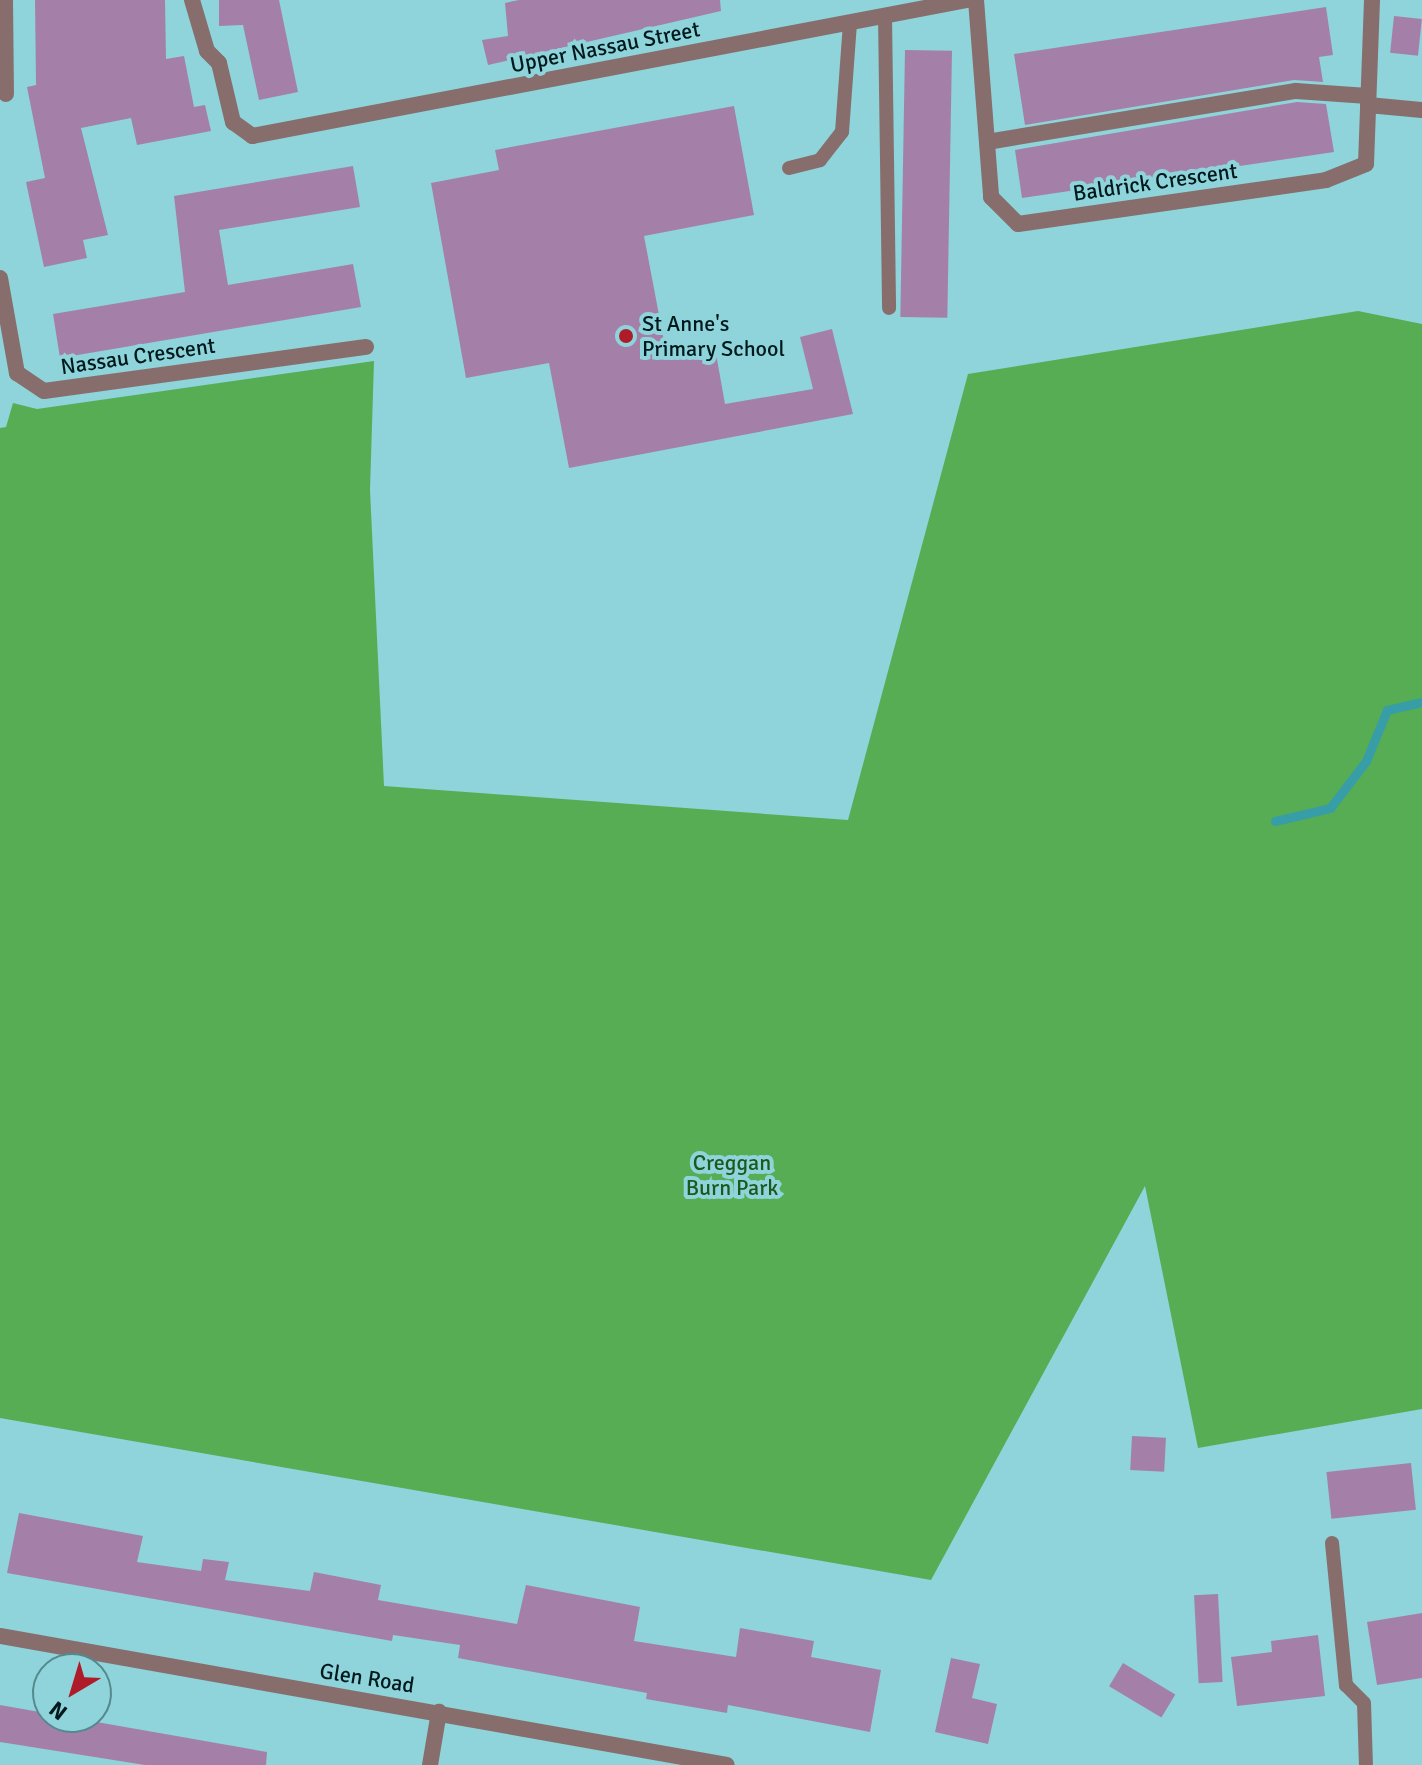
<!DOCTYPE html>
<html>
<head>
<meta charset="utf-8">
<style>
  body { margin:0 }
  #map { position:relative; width:1422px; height:1765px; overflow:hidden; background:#8ed4da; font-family:Signika,sans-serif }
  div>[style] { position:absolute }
  .green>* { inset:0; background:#56ad54 }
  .stream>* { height:9px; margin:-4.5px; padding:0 4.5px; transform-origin:4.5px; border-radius:4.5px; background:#379ea7 }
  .building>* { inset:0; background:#a480a8; transform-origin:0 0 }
  .service>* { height:14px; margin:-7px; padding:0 7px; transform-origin:7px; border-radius:7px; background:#876e6c }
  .minor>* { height:16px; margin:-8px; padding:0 8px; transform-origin:8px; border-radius:8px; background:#876e6c }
  .tertiary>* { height:16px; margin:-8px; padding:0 8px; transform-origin:8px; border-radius:8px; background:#876e6c }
  .dots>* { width:22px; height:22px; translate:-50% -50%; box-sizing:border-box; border:4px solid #8ed4da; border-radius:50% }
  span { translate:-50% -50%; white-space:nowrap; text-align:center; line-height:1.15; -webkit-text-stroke:8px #8ed4da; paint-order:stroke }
  .street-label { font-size:22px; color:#00191c }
  .poi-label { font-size:22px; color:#00191c }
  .left { translate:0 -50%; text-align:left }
  .park-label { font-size:22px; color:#1c591d }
  .north { position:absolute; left:32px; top:1653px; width:80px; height:80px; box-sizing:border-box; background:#8ed4da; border:2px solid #55898e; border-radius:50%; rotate:218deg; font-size:22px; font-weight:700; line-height:32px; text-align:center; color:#00191c }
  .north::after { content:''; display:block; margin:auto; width:28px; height:36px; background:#af1c29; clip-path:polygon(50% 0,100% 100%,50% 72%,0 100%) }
</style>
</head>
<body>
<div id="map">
  <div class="green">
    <div style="clip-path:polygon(1358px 311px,1422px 324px,1422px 1409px,1198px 1448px,1145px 1186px,931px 1580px,0 1418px,0 428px,6px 427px,13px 403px,37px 409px,374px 361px,370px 490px,384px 786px,848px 820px,968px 374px)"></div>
  </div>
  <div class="stream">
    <div style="left:1275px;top:821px;width:57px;rotate:-13.3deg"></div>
    <div style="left:1330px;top:808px;width:59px;rotate:-52.5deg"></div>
    <div style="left:1366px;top:761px;width:55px;rotate:-67.6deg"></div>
    <div style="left:1387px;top:710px;width:36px;rotate:-13deg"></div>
  </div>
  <div class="building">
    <div style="clip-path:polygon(35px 0,165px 0,166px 59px,184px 56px,194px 107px,205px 105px,211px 131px,137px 145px,131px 118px,81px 128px,108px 235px,83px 240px,87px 258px,44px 267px,26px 182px,45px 178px,27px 87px,36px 85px)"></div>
    <div style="clip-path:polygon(219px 0,279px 0,298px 92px,259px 100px,243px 25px,219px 26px)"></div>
    <div style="clip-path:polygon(519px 0,720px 0,721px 11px,488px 65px,482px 40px,508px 36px,505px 3px)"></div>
    <div style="clip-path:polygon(1326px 7px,1333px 55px,1319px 57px,1323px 82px,1294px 80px,1025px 125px,1014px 54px)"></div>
    <div style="left:1394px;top:16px;width:28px;height:37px;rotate:6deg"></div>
    <div style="left:905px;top:50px;width:47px;height:267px;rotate:1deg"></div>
    <div style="clip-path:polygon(1297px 102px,1326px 104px,1334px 152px,1022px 198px,1015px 150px)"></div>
    <div style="clip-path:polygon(734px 106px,754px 215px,644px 236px,667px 357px,715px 348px,725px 404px,813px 389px,800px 337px,832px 329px,853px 414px,569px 468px,549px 363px,466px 378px,431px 183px,499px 170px,495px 150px)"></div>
    <div style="clip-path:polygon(353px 166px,360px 207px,219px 230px,228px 285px,353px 264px,361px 307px,60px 358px,53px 314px,185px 292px,174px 196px)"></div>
    <div style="left:1132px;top:1436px;width:34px;height:34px;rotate:3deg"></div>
    <div style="left:1411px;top:1463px;width:47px;height:85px;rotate:84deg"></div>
    <div style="clip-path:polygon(19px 1513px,143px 1536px,137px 1562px,201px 1571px,203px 1559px,229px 1562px,225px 1580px,310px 1591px,314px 1572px,381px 1585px,378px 1600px,517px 1624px,526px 1585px,640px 1607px,634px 1641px,736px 1657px,740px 1628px,814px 1641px,811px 1657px,881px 1670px,870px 1732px,728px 1705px,727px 1713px,646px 1699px,647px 1693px,458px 1658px,460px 1645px,393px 1635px,392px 1641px,7px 1573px)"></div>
    <div style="left:1218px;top:1594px;width:88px;height:24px;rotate:87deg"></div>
    <div style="clip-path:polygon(1422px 1613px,1422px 1678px,1377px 1685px,1367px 1622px)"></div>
    <div style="clip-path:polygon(1318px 1635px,1325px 1696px,1237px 1706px,1231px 1657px,1272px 1652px,1271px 1641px)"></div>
    <div style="clip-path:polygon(951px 1658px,980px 1664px,972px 1698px,997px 1704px,988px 1744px,935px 1732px)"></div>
    <div style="left:1123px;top:1663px;width:61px;height:27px;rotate:31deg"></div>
    <div style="clip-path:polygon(0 1705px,267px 1752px,266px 1765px,145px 1765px,0 1742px)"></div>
  </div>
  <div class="service">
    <div style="left:885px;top:16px;width:292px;rotate:89.2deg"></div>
    <div style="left:789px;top:168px;width:32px;rotate:-14deg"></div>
    <div style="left:820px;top:160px;width:36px;rotate:-52deg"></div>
    <div style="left:842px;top:132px;width:110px;rotate:-85.8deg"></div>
    <div style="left:1332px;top:1543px;width:143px;rotate:84.4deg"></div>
    <div style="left:1346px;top:1685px;width:25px;rotate:45deg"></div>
    <div style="left:1364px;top:1703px;width:62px;rotate:88.2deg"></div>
  </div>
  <div class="minor">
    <div style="left:5px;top:0;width:94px;rotate:89.4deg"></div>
    <div style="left:192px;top:0;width:53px;rotate:73.6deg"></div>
    <div style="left:207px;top:51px;width:17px;rotate:45deg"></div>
    <div style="left:219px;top:63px;width:61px;rotate:76.7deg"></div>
    <div style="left:233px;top:122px;width:24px;rotate:36deg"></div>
    <div style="left:252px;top:136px;width:728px;rotate:-10.77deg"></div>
    <div style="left:976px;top:0;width:198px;rotate:85.6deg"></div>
    <div style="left:991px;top:197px;width:38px;rotate:45deg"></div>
    <div style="left:1018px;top:224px;width:311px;rotate:-8.1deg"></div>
    <div style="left:1326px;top:180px;width:43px;rotate:-21.8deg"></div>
    <div style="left:1366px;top:164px;width:164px;rotate:-87.9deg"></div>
    <div style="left:1368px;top:105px;width:54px;rotate:5.3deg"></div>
    <div style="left:987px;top:142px;width:313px;rotate:-9.4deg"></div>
    <div style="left:1296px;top:91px;width:72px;rotate:4deg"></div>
    <div style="left:0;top:278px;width:97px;rotate:79.9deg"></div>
    <div style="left:17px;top:373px;width:32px;rotate:34deg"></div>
    <div style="left:44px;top:391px;width:325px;rotate:-7.8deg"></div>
    <div style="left:430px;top:1765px;width:54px;rotate:-80.4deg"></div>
  </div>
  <div class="tertiary">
    <div style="left:0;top:1636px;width:738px;rotate:10.06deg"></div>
  </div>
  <div class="dots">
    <div style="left:626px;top:336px;background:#af1c29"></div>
  </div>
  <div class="street-label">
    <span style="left:605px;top:47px;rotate:-11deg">Upper Nassau Street</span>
    <span style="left:1155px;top:182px;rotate:-8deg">Baldrick Crescent</span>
    <span style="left:138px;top:356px;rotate:-8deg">Nassau Crescent</span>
    <span style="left:367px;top:1678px;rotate:9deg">Glen Road</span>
  </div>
  <div class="poi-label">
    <span class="left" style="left:642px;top:336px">St Anne's<br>Primary School</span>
  </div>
  <div class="park-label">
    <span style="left:732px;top:1175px">Creggan<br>Burn Park</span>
  </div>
  <div class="north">N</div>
</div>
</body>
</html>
